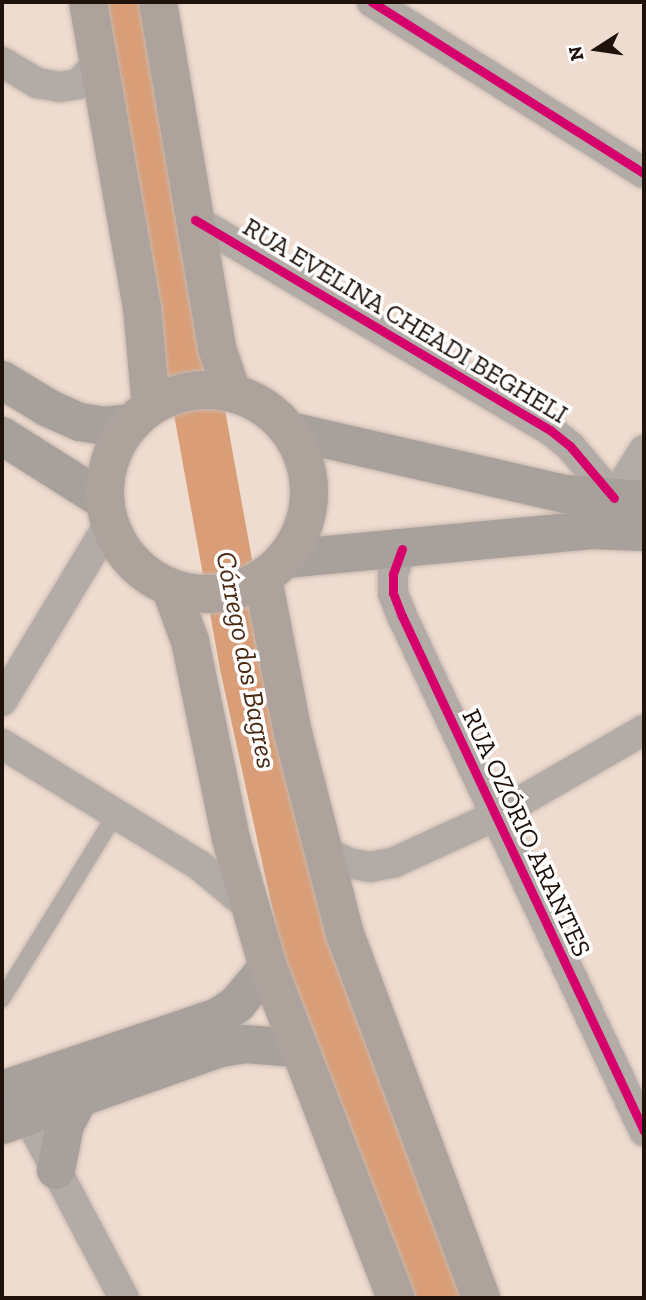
<!DOCTYPE html>
<html>
<head>
<meta charset="utf-8">
<style>
  body { margin:0 }
  #map { position:relative; width:646px; height:1300px; overflow:hidden; background:#efdcd0; font-family:"Zilla Slab",serif }
  div>[style] { position:absolute }
  .river>* { height:51px; margin:-25.5px; padding:0 25.5px; transform-origin:25.5px; border-radius:25.5px; background:#d99e77 }
  .roads { filter:drop-shadow(0 0 2px #c7b8af) drop-shadow(0 0 2px #c7b8af) }
  .lane>* { height:16px; margin:-8px; padding:0 8px; transform-origin:8px; border-radius:8px; background:#b2aba6 }
  .street>* { height:30px; margin:-15px; padding:0 15px; transform-origin:15px; border-radius:15px; background:#b2aba6 }
  .secondary>* { height:38px; margin:-19px; padding:0 19px; transform-origin:19px; border-radius:19px; background:#a8a09b }
  .primary>* { height:38px; margin:-19px; padding:0 19px; transform-origin:19px; border-radius:19px; background:#aea39c }
  .primary>.ring { margin:-19px; padding:0; box-sizing:content-box; background:none; border:38px solid #aea39c; border-radius:50% }
  .cycleway>* { height:9px; margin:-4.5px; padding:0 4.5px; transform-origin:4.5px; border-radius:4.5px; background:#d6006c }
  span { translate:-50% -50%; white-space:nowrap; text-align:center; line-height:1.15; -webkit-text-stroke:7px #fff; paint-order:stroke }
  .street-label { font-size:26px; color:#1e120a }
  .water-label { font-size:28px; color:#4a2a14; font-style:italic }
  .frame { position:absolute; inset:0; border:4px solid #1e120a; pointer-events:none }
  .north { position:absolute; left:562px; top:14px; width:70px; height:70px; -webkit-text-stroke:5px #fff; paint-order:stroke; rotate:258deg; font-size:19px; font-weight:700; line-height:28px; text-align:center; color:#1e120a }
  .north::after { content:''; display:block; margin:auto; width:24px; height:32px; background:#1e120a; clip-path:polygon(50% 0,100% 100%,50% 72%,0 100%) }
</style>
</head>
<body>
<div id="map">
  <div class="river">
    <div style="left:125px;top:2px;width:675px;rotate:79.76deg"></div>
    <div style="left:245px;top:666px;width:296px;rotate:77.7deg"></div>
    <div style="left:308px;top:955px;width:368px;rotate:68.8deg"></div>
  </div>
  <div class="roads">
    <div class="lane">
      <div style="left:2px;top:999px;width:217px;rotate:-58.4deg"></div>
    </div>
    <div class="street">
      <div style="left:372px;top:2px;width:321px;rotate:32.2deg"></div>
      <div style="left:2px;top:62px;width:41px;rotate:31deg"></div>
      <div style="left:37px;top:83px;width:23px;rotate:10deg"></div>
      <div style="left:60px;top:87px;width:18px;rotate:-9deg"></div>
      <div style="left:78px;top:84px;width:30px;rotate:-46deg"></div>
      <div style="left:195px;top:220px;width:412px;rotate:30.6deg"></div>
      <div style="left:550px;top:430px;width:26px;rotate:39deg"></div>
      <div style="left:570px;top:446px;width:68px;rotate:49.8deg"></div>
      <div style="left:605px;top:512px;width:73px;rotate:-57.8deg"></div>
      <div style="left:402px;top:549px;width:27px;rotate:110deg"></div>
      <div style="left:393px;top:574px;width:19px;rotate:90deg"></div>
      <div style="left:393px;top:593px;width:25px;rotate:69deg"></div>
      <div style="left:402px;top:616px;width:569px;rotate:64.83deg"></div>
      <div style="left:2px;top:701px;width:208px;rotate:-58.8deg"></div>
      <div style="left:2px;top:744px;width:231px;rotate:31.6deg"></div>
      <div style="left:199px;top:865px;width:65px;rotate:40deg"></div>
      <div style="left:321px;top:849px;width:31px;rotate:27deg"></div>
      <div style="left:349px;top:863px;width:21px;rotate:11deg"></div>
      <div style="left:370px;top:867px;width:25px;rotate:-11deg"></div>
      <div style="left:395px;top:862px;width:110px;rotate:-24.7deg"></div>
      <div style="left:495px;top:816px;width:172px;rotate:-30deg"></div>
      <div style="left:18px;top:1098px;width:226px;rotate:62.1deg"></div>
    </div>
    <div class="secondary">
      <div style="left:2px;top:380px;width:54px;rotate:31.3deg"></div>
      <div style="left:48px;top:408px;width:35px;rotate:24deg"></div>
      <div style="left:80px;top:422px;width:24px;rotate:9deg"></div>
      <div style="left:104px;top:426px;width:27px;rotate:-6deg"></div>
      <div style="left:290px;top:431px;width:282px;rotate:12.9deg"></div>
      <div style="left:565px;top:494px;width:79px;rotate:4.3deg"></div>
      <div style="left:2px;top:436px;width:122px;rotate:32.3deg"></div>
      <div style="left:285px;top:559px;width:308px;rotate:-5.4deg"></div>
      <div style="left:592px;top:530px;width:52px;rotate:2.2deg"></div>
      <div style="left:2px;top:1090px;width:228px;rotate:-18.7deg"></div>
      <div style="left:218px;top:1017px;width:23px;rotate:-34deg"></div>
      <div style="left:237px;top:1004px;width:48px;rotate:-50deg"></div>
      <div style="left:2px;top:1125px;width:232px;rotate:-19.4deg"></div>
      <div style="left:221px;top:1048px;width:24px;rotate:-9deg"></div>
      <div style="left:245px;top:1044px;width:52px;rotate:4.4deg"></div>
      <div style="left:56px;top:1170px;width:46px;rotate:-78.7deg"></div>
      <div style="left:65px;top:1125px;width:30px;rotate:-63deg"></div>
    </div>
    <div class="primary">
      <div style="left:88px;top:2px;width:311px;rotate:80deg"></div>
      <div style="left:142px;top:308px;width:98px;rotate:84.8deg"></div>
      <div style="left:158px;top:2px;width:351px;rotate:80.3deg"></div>
      <div style="left:217px;top:348px;width:46px;rotate:71.2deg"></div>
      <div class="ring" style="left:105px;top:390px;width:166px;height:166px"></div>
      <div style="left:263px;top:579px;width:157px;rotate:79deg"></div>
      <div style="left:293px;top:733px;width:208px;rotate:75.5deg"></div>
      <div style="left:345px;top:934px;width:389px;rotate:69.5deg"></div>
      <div style="left:170px;top:587px;width:58px;rotate:69.7deg"></div>
      <div style="left:190px;top:641px;width:202px;rotate:78.3deg"></div>
      <div style="left:231px;top:839px;width:133px;rotate:73.9deg"></div>
      <div style="left:268px;top:967px;width:355px;rotate:68.9deg"></div>
    </div>
  </div>
  <div class="cycleway">
    <div style="left:372px;top:2px;width:321px;rotate:32.2deg"></div>
    <div style="left:195px;top:220px;width:412px;rotate:30.6deg"></div>
    <div style="left:550px;top:430px;width:26px;rotate:39deg"></div>
    <div style="left:570px;top:446px;width:68px;rotate:49.8deg"></div>
    <div style="left:402px;top:549px;width:27px;rotate:110deg"></div>
    <div style="left:393px;top:574px;width:19px;rotate:90deg"></div>
    <div style="left:393px;top:593px;width:25px;rotate:69deg"></div>
    <div style="left:402px;top:616px;width:569px;rotate:64.83deg"></div>
  </div>
  <div class="street-label">
    <span style="left:405px;top:321px;rotate:31deg">RUA EVELINA CHEADI BEGHELI</span>
    <span style="left:526px;top:833px;rotate:65deg">RUA OZÓRIO ARANTES</span>
  </div>
  <div class="water-label">
    <span style="left:246px;top:660px;rotate:79deg">Córrego dos Bagres</span>
  </div>
  <div class="frame"></div>
  <div class="north">N</div>
</div>
</body>
</html>
